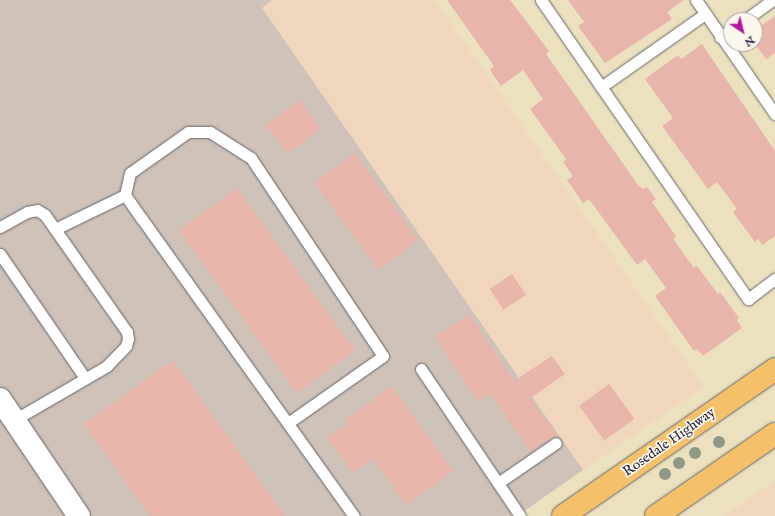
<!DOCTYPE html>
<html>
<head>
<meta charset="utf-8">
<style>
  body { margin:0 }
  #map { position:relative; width:775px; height:516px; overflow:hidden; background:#ebe1bf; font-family:"IM FELL English",serif }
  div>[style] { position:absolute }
  .built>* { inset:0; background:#f0d6bc }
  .industrial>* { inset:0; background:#cec2b9 }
  .building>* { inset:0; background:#e8b5aa; transform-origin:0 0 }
  .roads { filter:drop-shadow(0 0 1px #686569) drop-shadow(0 0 1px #686569) }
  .lane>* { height:11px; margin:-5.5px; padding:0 5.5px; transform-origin:5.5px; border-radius:5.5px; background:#fff }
  .street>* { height:22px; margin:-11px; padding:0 11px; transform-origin:11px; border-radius:11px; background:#fff }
  .primary>* { height:22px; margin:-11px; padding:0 11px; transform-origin:11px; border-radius:11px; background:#f4c16a }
  .trees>* { width:12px; height:12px; margin:-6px; border-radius:50%; background:#909985 }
  span { translate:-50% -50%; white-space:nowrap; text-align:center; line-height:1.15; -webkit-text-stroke:3.5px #fbf7ec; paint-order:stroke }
  .street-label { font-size:14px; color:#22223b }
  .north { position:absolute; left:723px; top:12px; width:40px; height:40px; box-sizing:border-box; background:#fbf7ec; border:1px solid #a4a2a5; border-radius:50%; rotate:145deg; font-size:11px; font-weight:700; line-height:16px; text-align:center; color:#22223b }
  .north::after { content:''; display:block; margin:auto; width:14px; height:18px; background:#b5179e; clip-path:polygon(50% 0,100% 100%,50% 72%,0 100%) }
</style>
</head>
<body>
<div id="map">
  <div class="built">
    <div style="clip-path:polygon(272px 0,435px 0,704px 387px,583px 470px,262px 8px)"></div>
    <div style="clip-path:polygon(775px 481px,775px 516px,724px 516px)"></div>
  </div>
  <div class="industrial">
    <div style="clip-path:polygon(0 0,272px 0,262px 8px,583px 470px,517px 516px,0 516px)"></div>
  </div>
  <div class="building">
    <div style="clip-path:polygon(447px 0,510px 0,549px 51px,546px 54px,638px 185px,643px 189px,647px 187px,656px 199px,652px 202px,676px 236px,673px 239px,694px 268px,697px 266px,718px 294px,720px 292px,739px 318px,737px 320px,742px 328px,703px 356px,697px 349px,694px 351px,655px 296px,666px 288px,645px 259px,637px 265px,589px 199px,583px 203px,567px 180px,573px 176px,563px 162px,566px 159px,530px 109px,543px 99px,523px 70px,501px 86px,490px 70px,494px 66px)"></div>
    <div style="clip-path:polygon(568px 0,684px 0,667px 12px,672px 19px,605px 63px,578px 26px,584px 22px)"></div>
    <div style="clip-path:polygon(775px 16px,775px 53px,766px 59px,755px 44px,755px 30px)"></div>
    <div style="clip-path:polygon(702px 44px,775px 151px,775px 236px,762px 245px,758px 239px,755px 242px,733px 212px,737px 209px,717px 182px,708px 189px,662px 126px,673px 118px,645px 79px,678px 55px,681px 59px)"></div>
    <div style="left:300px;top:100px;width:36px;height:42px;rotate:54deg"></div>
    <div style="left:355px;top:153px;width:108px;height:50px;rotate:54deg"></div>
    <div style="left:237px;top:188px;width:201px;height:72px;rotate:54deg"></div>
    <div style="left:512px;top:274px;width:25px;height:27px;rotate:56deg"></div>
    <div style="clip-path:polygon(469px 314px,514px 381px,552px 356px,565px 374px,530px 398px,558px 436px,552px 437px,531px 452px,490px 394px,478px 402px,435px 337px)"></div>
    <div style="clip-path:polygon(173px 360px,285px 516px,150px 516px,84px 424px)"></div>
    <div style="left:609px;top:384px;width:43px;height:37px;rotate:54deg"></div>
    <div style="clip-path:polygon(392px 386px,453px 471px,406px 505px,373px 459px,353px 473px,327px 438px,348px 423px,345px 420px)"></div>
  </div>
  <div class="roads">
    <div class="lane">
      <div style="left:541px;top:0;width:364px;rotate:55.3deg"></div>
      <div style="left:748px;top:299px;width:34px;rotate:-37deg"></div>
      <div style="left:696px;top:0;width:139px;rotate:55.3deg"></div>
      <div style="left:745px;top:20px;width:34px;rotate:-36deg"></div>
      <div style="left:720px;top:37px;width:13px;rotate:-32deg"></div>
      <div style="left:601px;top:87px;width:127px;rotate:-35.1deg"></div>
      <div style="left:0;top:227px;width:31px;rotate:-29deg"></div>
      <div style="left:27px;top:212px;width:10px;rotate:-11deg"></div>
      <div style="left:37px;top:210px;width:9px;rotate:32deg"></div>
      <div style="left:45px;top:215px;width:143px;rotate:55deg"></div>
      <div style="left:127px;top:332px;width:7px;rotate:82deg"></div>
      <div style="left:128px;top:339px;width:7px;rotate:106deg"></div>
      <div style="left:126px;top:346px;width:28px;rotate:134deg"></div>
      <div style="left:107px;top:366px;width:108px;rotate:149.9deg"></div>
      <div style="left:55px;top:229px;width:78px;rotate:-25.9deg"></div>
      <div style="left:0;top:254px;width:150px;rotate:55.6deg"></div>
      <div style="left:421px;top:369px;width:177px;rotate:56deg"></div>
      <div style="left:288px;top:423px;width:116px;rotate:-35.2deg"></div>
      <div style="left:383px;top:356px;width:238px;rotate:-123.7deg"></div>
      <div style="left:251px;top:158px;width:49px;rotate:-147.6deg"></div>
      <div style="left:210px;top:132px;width:22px;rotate:180deg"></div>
      <div style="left:188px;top:132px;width:71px;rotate:144.7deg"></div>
      <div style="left:130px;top:173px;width:23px;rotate:103deg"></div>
      <div style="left:125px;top:195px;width:29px;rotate:55deg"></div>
      <div style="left:142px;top:219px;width:365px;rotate:54.5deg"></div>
      <div style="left:498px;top:483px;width:70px;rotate:-34.6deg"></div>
    </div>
    <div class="street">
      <div style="left:0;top:399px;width:141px;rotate:56deg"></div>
    </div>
    <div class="primary">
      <div style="left:563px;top:516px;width:258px;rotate:-34.7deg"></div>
      <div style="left:656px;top:516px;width:145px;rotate:-34.6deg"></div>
    </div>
  </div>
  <div class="trees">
    <div style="left:719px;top:442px"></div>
    <div style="left:695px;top:453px"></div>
    <div style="left:679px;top:463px"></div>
    <div style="left:665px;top:474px"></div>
  </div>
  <div class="street-label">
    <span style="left:669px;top:442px;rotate:-35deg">Rosedale Highway</span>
  </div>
  <div class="north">N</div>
</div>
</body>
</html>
